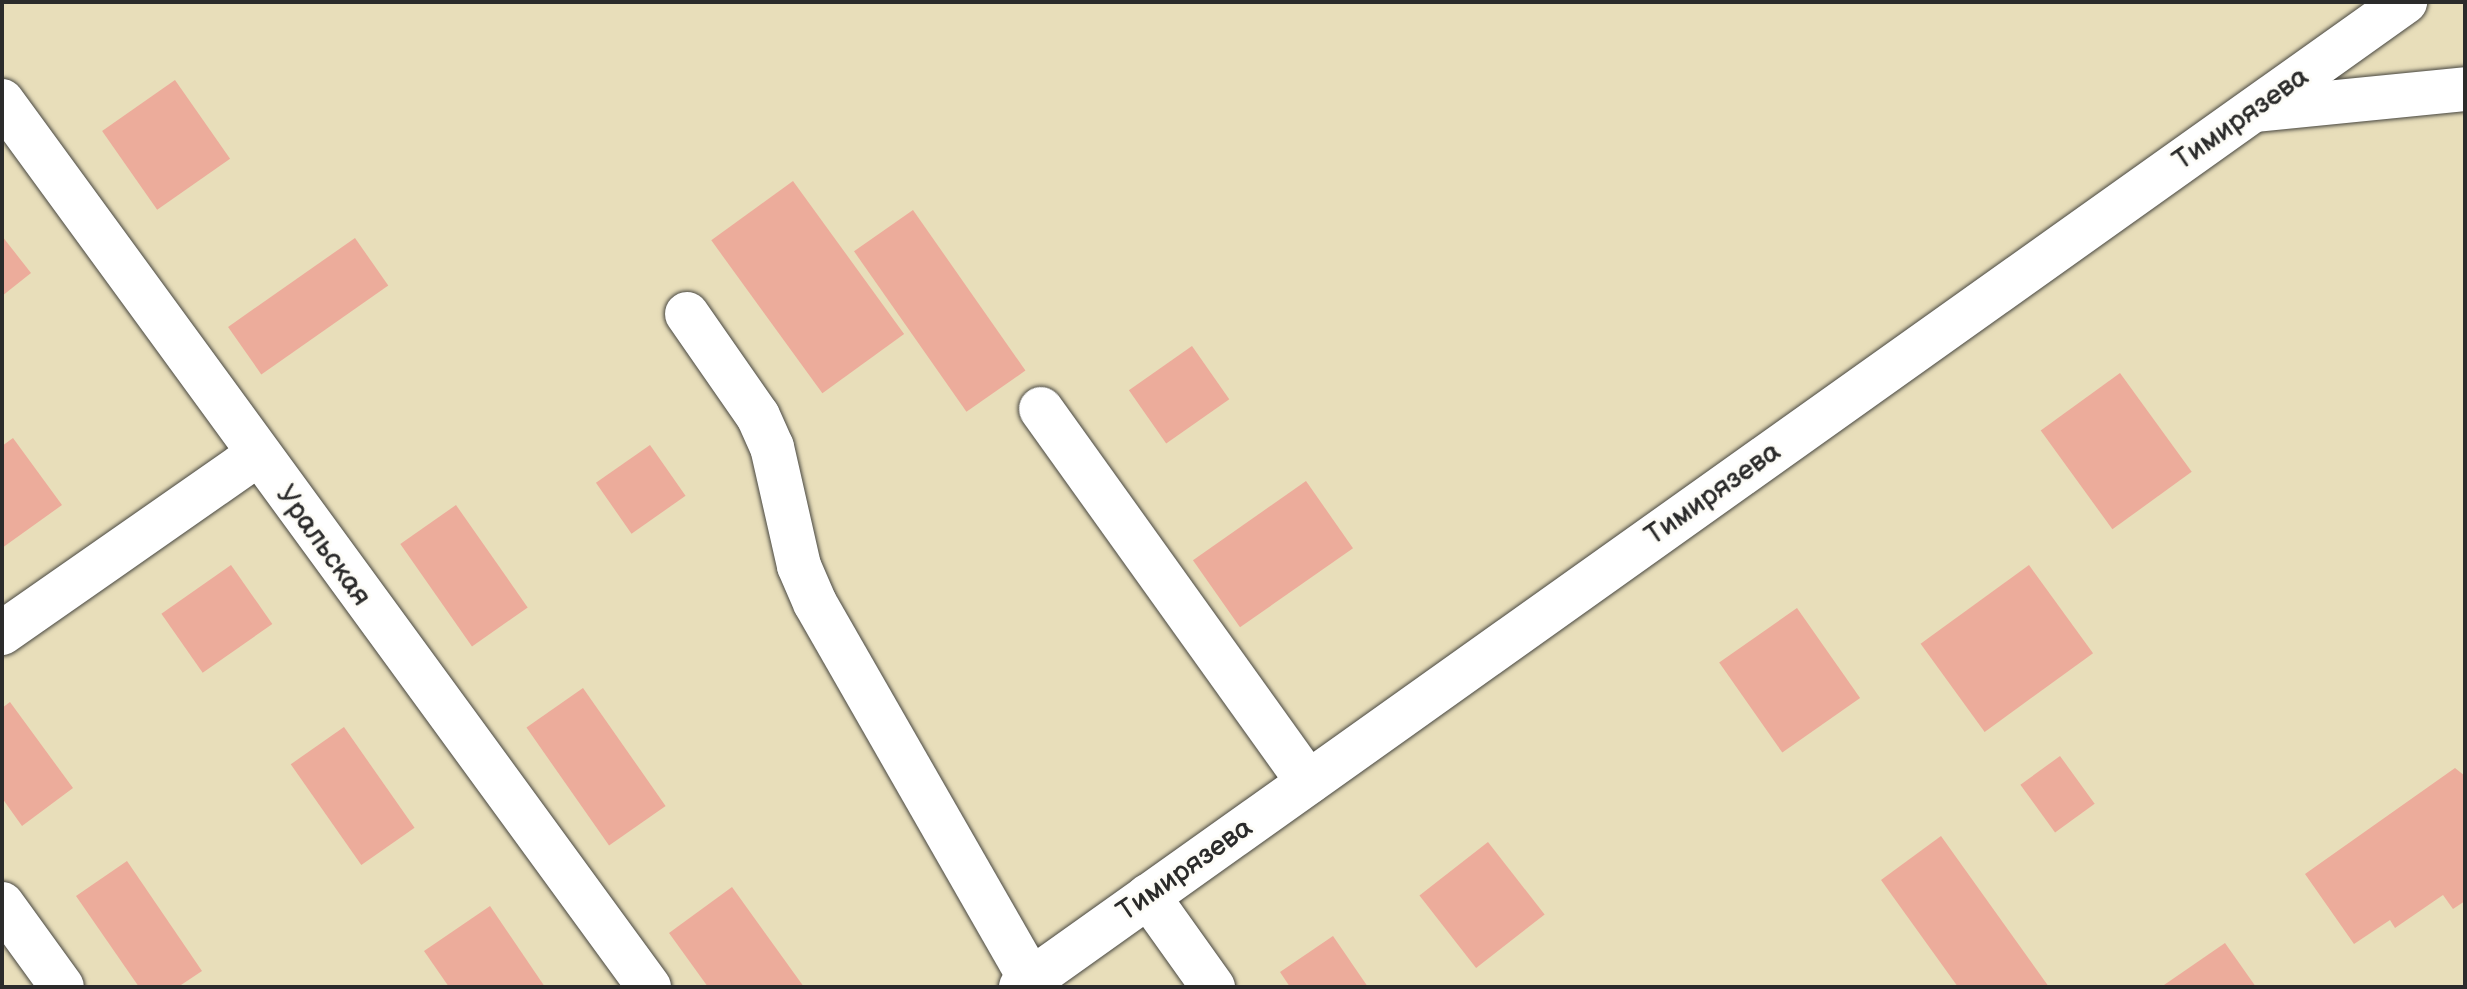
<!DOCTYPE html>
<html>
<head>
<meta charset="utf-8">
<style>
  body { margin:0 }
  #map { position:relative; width:2467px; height:989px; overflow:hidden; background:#e8deba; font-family:"Balsamiq Sans",sans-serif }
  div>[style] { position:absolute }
  .building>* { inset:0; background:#ecac9b; transform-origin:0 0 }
  .roads { filter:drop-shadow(0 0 2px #474640) drop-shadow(0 0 2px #474640) }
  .minor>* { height:44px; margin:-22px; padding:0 22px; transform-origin:22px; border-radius:22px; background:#fff }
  span { translate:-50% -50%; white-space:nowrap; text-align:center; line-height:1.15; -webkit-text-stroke:6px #fdfcf7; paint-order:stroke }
  .street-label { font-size:28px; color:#2b2b2b }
  .frame { position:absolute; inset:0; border:4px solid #2b2b2b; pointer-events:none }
</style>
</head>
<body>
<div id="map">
  <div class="building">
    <div style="left:175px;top:80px;width:96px;height:89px;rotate:55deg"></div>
    <div style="left:793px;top:181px;width:189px;height:101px;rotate:54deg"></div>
    <div style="left:913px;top:210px;width:196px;height:72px;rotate:55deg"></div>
    <div style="clip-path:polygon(2px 236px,31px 273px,2px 296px)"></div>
    <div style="left:355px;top:238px;width:58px;height:155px;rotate:55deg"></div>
    <div style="left:1192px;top:346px;width:65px;height:77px;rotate:55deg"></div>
    <div style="left:2120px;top:373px;width:122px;height:98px;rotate:54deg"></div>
    <div style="clip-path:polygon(13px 438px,62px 505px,2px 548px,2px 446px)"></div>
    <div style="left:650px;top:445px;width:62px;height:66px;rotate:55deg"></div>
    <div style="left:1306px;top:481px;width:82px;height:138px;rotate:55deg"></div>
    <div style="left:456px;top:505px;width:125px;height:68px;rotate:55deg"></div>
    <div style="left:231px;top:565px;width:72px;height:85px;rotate:55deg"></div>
    <div style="left:2029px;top:565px;width:109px;height:134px;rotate:54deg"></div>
    <div style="left:1797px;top:608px;width:110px;height:95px;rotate:55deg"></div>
    <div style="left:583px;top:688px;width:144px;height:69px;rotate:55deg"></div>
    <div style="clip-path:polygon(10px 702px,73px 788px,22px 826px,2px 798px,2px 708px)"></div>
    <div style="left:344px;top:727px;width:123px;height:65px;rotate:55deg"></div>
    <div style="left:2060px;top:756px;width:59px;height:49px;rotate:54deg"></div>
    <div style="clip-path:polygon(2455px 768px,2465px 776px,2465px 901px,2453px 909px,2443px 895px,2395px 928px,2390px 920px,2354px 944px,2305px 874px)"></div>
    <div style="clip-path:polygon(1941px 836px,2049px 987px,1958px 987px,1881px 880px)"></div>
    <div style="left:1488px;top:842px;width:92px;height:87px;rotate:52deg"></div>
    <div style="clip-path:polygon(127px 861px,202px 971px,178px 987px,139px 987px,76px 896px)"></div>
    <div style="clip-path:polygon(732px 887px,804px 987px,708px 987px,669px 933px)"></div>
    <div style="clip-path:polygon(490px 906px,545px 987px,449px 987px,424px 951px)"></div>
    <div style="clip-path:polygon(1333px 936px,1368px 987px,1290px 987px,1280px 972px)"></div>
    <div style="clip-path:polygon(2225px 943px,2256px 987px,2166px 987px,2164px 985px)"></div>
  </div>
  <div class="roads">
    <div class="minor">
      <div style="left:2px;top:101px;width:1097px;rotate:53.86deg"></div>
      <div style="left:2256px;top:110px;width:210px;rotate:-5.7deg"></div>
      <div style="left:687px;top:314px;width:124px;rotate:55.2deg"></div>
      <div style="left:758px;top:416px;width:34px;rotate:66deg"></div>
      <div style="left:772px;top:447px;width:122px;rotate:77.2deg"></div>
      <div style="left:799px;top:566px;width:40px;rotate:66.6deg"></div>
      <div style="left:815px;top:603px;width:434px;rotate:60.2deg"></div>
      <div style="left:1041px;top:409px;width:459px;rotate:54.4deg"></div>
      <div style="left:2px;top:633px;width:311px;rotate:-34.9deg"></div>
      <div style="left:1148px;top:896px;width:112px;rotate:54.5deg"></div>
      <div style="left:2px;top:904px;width:102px;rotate:54.1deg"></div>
      <div style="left:1021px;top:987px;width:1699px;rotate:-35.44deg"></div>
    </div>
  </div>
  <div class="street-label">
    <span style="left:2241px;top:119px;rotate:-35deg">Тимирязева</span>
    <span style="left:1713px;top:494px;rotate:-35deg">Тимирязева</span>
    <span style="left:323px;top:546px;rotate:54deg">Уральская</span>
    <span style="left:1185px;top:870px;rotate:-35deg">Тимирязева</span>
  </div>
  <div class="frame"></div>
</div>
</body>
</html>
